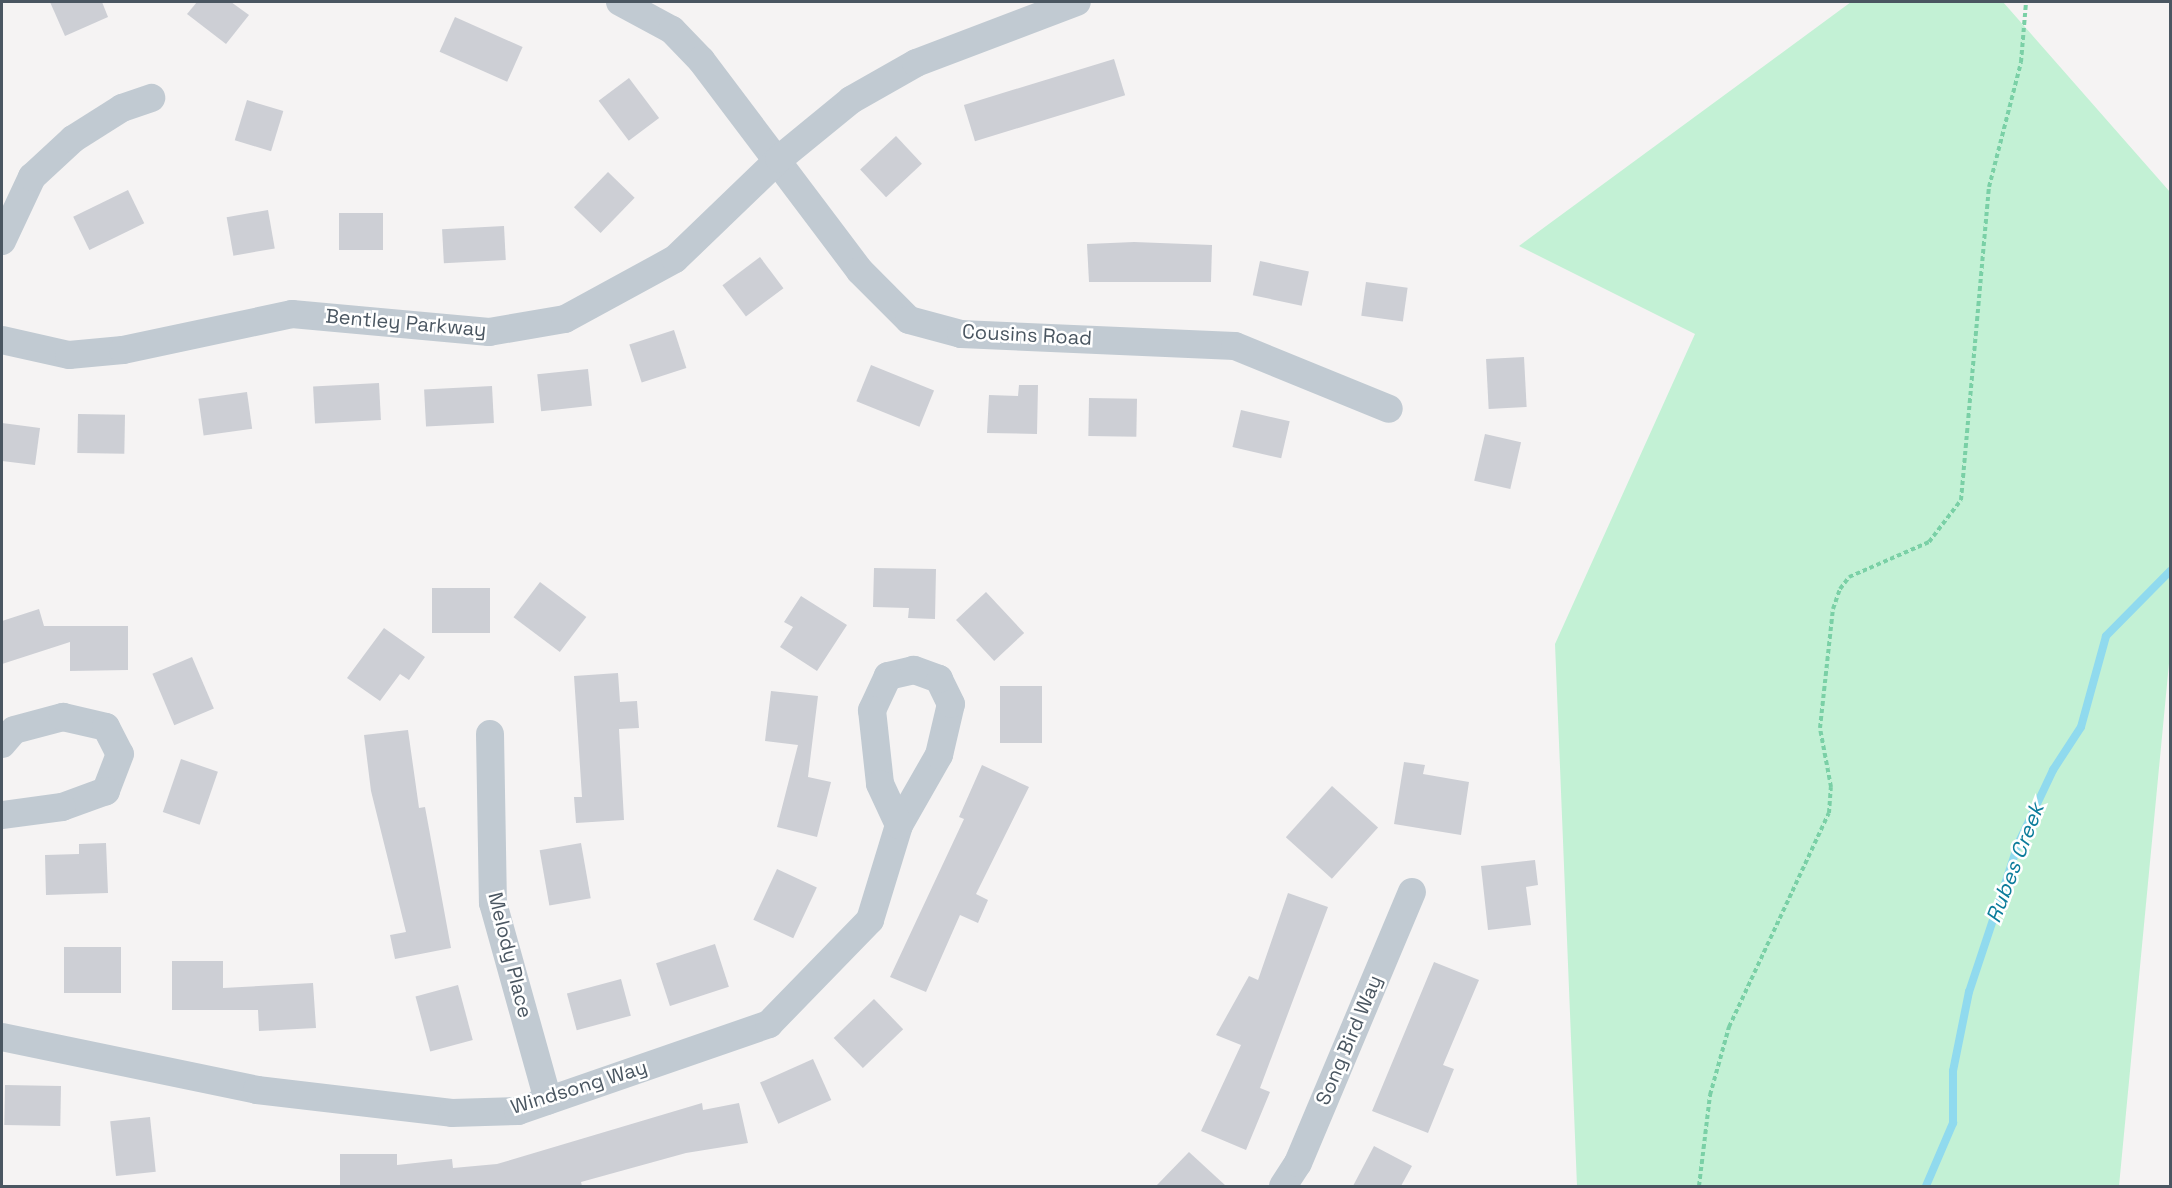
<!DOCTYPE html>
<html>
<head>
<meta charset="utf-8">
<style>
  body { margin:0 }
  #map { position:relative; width:2172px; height:1188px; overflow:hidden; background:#f5f3f3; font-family:"Space Grotesk",sans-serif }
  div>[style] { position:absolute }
  .green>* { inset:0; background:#c3f1d5 }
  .stream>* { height:8px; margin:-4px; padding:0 4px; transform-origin:4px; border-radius:4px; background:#90daee }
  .building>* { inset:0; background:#cdcfd5; transform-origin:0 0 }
  .path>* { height:4px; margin-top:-2px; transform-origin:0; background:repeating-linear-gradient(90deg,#7ad0a6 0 4.5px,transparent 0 7.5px) }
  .street>* { height:28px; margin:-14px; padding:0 14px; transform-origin:14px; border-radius:14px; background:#c1cad2 }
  span { translate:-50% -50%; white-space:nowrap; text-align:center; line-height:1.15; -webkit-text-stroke:5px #fff; paint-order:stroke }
  .street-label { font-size:20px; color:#4a5661 }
  .water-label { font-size:21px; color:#0c7c9b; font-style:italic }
  .frame { position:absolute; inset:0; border:3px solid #4a5661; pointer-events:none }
</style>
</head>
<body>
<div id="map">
  <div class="green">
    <div style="clip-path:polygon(1851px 2px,2003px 2px,2170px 192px,2170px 653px,2119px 1186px,1577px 1186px,1555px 644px,1695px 334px,1519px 246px)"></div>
  </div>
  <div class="stream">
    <div style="left:1926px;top:1186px;width:69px;rotate:-66.8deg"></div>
    <div style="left:1953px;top:1123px;width:52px;rotate:-90deg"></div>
    <div style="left:1953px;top:1071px;width:81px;rotate:-78.6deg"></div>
    <div style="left:1969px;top:992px;width:158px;rotate:-71.6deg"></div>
    <div style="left:2019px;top:842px;width:80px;rotate:-64.7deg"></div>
    <div style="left:2053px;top:770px;width:51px;rotate:-56.9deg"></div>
    <div style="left:2081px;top:727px;width:94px;rotate:-74.6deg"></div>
    <div style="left:2106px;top:636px;width:91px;rotate:-45.4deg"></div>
  </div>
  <div class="building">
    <div style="clip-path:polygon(50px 2px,102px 2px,108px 17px,65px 36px)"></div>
    <div style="clip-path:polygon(197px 2px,231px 2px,249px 15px,226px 44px,187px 14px)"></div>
    <div style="left:455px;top:17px;width:74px;height:38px;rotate:24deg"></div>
    <div style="left:1114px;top:59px;width:38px;height:157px;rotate:73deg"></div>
    <div style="left:629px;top:78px;width:50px;height:38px;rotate:53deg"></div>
    <div style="left:247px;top:100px;width:38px;height:42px;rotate:17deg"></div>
    <div style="left:896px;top:136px;width:38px;height:49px;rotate:47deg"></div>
    <div style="left:608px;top:172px;width:37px;height:49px;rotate:44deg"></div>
    <div style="left:128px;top:190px;width:37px;height:61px;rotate:64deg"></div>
    <div style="left:268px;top:210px;width:39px;height:42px;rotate:80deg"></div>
    <div style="left:339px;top:213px;width:44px;height:37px"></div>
    <div style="left:504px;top:226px;width:34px;height:62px;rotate:87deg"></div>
    <div style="clip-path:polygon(1134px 242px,1212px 245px,1211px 282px,1089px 282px,1087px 244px)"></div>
    <div style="left:760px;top:257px;width:39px;height:47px;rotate:53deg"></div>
    <div style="left:1260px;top:261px;width:50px;height:35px;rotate:12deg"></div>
    <div style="left:1366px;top:282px;width:42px;height:34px;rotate:8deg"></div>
    <div style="left:674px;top:330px;width:40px;height:47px;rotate:72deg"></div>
    <div style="left:1524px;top:357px;width:50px;height:38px;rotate:87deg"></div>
    <div style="left:871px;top:365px;width:68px;height:39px;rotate:22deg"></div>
    <div style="left:588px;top:369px;width:37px;height:51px;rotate:84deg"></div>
    <div style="left:379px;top:383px;width:37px;height:66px;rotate:87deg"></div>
    <div style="clip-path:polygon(1019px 385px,1038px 385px,1037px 434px,987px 433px,989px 395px,1018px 396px)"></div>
    <div style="left:492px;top:386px;width:37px;height:68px;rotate:87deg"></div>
    <div style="left:247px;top:392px;width:37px;height:49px;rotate:82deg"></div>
    <div style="left:1089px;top:398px;width:48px;height:38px;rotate:1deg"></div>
    <div style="left:1241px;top:410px;width:50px;height:38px;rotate:13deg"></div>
    <div style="left:78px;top:414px;width:47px;height:39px;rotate:1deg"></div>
    <div style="clip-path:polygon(2px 423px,40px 428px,35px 465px,2px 461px)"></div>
    <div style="left:1485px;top:434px;width:37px;height:48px;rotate:13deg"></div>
    <div style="clip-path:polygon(874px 568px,936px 569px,935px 619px,908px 618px,909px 608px,873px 607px)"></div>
    <div style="left:540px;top:582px;width:58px;height:44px;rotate:37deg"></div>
    <div style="left:432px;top:588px;width:58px;height:45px"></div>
    <div style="left:986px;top:592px;width:56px;height:41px;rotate:47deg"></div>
    <div style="clip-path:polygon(801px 596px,847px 625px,817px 671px,780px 647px,793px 627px,784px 622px)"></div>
    <div style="clip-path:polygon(39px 609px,44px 626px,128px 626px,128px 670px,70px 671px,70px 642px,2px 664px,2px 621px)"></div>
    <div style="clip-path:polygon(384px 628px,425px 657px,409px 680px,400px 674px,380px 701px,347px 678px)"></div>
    <div style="left:192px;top:657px;width:56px;height:43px;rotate:67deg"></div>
    <div style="clip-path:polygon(618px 673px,620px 702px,637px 701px,639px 728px,619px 729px,624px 820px,576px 823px,574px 797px,582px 797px,574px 676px)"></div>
    <div style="left:1000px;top:686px;width:42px;height:57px"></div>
    <div style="clip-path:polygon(771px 691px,818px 696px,808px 777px,831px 782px,817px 837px,777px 827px,798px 745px,765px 741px)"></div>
    <div style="clip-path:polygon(408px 730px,419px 808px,425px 807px,451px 948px,395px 959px,390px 935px,406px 932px,371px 791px,364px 735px)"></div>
    <div style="left:181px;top:759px;width:39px;height:56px;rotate:19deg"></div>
    <div style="clip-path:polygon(1404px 762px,1425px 765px,1423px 774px,1469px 782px,1461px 835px,1394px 824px)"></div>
    <div style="clip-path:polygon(982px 765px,1029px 787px,976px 894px,988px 900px,978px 923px,960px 915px,926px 992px,890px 977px,964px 819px,959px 817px)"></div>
    <div style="left:1332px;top:786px;width:62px;height:69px;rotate:42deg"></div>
    <div style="clip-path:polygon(106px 843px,108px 893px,46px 895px,45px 855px,79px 854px,79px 844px)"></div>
    <div style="left:581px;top:843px;width:56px;height:42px;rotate:80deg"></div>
    <div style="clip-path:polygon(1535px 860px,1538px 885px,1526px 887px,1531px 925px,1488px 930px,1481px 866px)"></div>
    <div style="left:777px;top:869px;width:44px;height:56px;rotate:25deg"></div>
    <div style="clip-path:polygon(1288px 893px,1328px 907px,1260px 1088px,1270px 1092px,1246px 1150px,1201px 1131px,1241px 1045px,1216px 1035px,1249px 976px,1258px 980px)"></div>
    <div style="left:715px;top:944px;width:45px;height:62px;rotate:72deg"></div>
    <div style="left:64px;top:947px;width:57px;height:46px"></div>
    <div style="clip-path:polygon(172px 961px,223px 961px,223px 988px,313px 983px,316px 1028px,259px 1031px,258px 1010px,172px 1010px)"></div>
    <div style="clip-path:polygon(1434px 962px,1479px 980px,1443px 1065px,1454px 1069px,1428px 1133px,1372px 1111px)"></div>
    <div style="left:621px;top:979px;width:38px;height:56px;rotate:75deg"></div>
    <div style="left:458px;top:985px;width:57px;height:44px;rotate:75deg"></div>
    <div style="left:874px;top:999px;width:42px;height:56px;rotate:46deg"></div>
    <div style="left:813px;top:1059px;width:45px;height:58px;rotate:66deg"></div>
    <div style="left:5px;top:1085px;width:56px;height:40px;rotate:1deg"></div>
    <div style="clip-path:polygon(702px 1103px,703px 1110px,739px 1103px,748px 1143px,686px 1153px,581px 1182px,582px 1186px,340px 1186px,340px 1154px,397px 1154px,397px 1165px,452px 1159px,453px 1168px,497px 1164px)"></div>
    <div style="left:150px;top:1117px;width:55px;height:40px;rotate:84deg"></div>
    <div style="clip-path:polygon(1374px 1146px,1412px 1166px,1401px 1186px,1353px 1186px)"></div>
    <div style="clip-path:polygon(1189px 1152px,1226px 1186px,1156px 1186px)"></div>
  </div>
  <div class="path">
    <div style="left:1699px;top:1186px;width:92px;rotate:-83.1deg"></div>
    <div style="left:1710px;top:1095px;width:71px;rotate:-74.4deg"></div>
    <div style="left:1729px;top:1027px;width:236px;rotate:-65deg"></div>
    <div style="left:1829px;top:813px;width:26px;rotate:-86deg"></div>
    <div style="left:1831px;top:787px;width:60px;rotate:-100.6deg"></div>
    <div style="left:1820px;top:728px;width:120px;rotate:-83.8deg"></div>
    <div style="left:1833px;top:609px;width:21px;rotate:-71deg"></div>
    <div style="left:1840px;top:589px;width:15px;rotate:-53deg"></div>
    <div style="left:1849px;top:577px;width:87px;rotate:-23.6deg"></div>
    <div style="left:1929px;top:542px;width:53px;rotate:-52.7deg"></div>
    <div style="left:1961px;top:500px;width:314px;rotate:-84.9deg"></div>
    <div style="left:1989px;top:187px;width:129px;rotate:-75.6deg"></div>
    <div style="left:2021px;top:62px;width:60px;rotate:-85.2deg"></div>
  </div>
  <div class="street">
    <div style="left:620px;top:2px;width:59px;rotate:28.3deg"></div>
    <div style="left:672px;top:30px;width:42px;rotate:46deg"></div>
    <div style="left:701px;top:60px;width:264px;rotate:53deg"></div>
    <div style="left:860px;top:271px;width:69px;rotate:45deg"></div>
    <div style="left:909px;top:320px;width:54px;rotate:15.1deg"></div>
    <div style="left:961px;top:334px;width:274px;rotate:2.5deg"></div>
    <div style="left:1235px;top:346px;width:166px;rotate:22.2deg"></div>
    <div style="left:2px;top:241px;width:71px;rotate:-64.9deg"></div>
    <div style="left:32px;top:177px;width:56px;rotate:-42.8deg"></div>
    <div style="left:73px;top:139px;width:58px;rotate:-32.3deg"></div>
    <div style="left:122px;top:108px;width:31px;rotate:-19deg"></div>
    <div style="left:2px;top:340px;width:69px;rotate:12.6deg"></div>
    <div style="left:69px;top:355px;width:54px;rotate:-5.3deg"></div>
    <div style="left:123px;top:350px;width:173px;rotate:-12deg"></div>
    <div style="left:292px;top:314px;width:198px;rotate:5.2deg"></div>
    <div style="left:489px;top:332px;width:77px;rotate:-9.7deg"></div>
    <div style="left:565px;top:319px;width:125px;rotate:-28.6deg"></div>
    <div style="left:675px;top:259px;width:144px;rotate:-43.9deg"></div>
    <div style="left:779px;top:159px;width:93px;rotate:-39.3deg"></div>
    <div style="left:851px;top:100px;width:75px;rotate:-29.6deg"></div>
    <div style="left:916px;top:63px;width:172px;rotate:-20.8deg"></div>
    <div style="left:490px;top:734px;width:169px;rotate:89deg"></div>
    <div style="left:493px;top:903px;width:205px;rotate:74.4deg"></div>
    <div style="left:2px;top:744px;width:18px;rotate:-49deg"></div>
    <div style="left:14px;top:730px;width:51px;rotate:-14.9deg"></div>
    <div style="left:63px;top:717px;width:44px;rotate:13.1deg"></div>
    <div style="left:106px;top:727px;width:30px;rotate:63deg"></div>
    <div style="left:120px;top:754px;width:40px;rotate:111deg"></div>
    <div style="left:106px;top:791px;width:47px;rotate:160deg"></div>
    <div style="left:62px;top:807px;width:61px;rotate:172.4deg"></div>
    <div style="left:2px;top:1037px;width:260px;rotate:11.7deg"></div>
    <div style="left:257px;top:1090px;width:196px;rotate:6.7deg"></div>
    <div style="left:452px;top:1113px;width:66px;rotate:-1.7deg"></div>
    <div style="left:518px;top:1111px;width:266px;rotate:-19.1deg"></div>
    <div style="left:769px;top:1024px;width:145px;rotate:-45.8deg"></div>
    <div style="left:870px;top:920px;width:99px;rotate:-73deg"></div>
    <div style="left:899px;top:825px;width:81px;rotate:-60.3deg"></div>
    <div style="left:939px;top:755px;width:52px;rotate:-76.8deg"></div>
    <div style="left:951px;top:704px;width:28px;rotate:-116deg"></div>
    <div style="left:939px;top:679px;width:27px;rotate:-160deg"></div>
    <div style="left:914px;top:670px;width:27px;rotate:167deg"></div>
    <div style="left:888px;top:676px;width:38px;rotate:115deg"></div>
    <div style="left:872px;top:710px;width:74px;rotate:83.8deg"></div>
    <div style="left:880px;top:784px;width:45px;rotate:65.1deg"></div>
    <div style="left:1283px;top:1186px;width:27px;rotate:-57deg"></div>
    <div style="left:1298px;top:1163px;width:294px;rotate:-67.2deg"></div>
  </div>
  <div class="street-label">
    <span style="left:406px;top:323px;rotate:5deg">Bentley Parkway</span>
    <span style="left:1027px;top:335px;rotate:3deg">Cousins Road</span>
    <span style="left:510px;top:955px;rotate:76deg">Melody Place</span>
    <span style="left:1349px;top:1040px;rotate:-67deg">Song Bird Way</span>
    <span style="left:579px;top:1087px;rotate:-17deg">Windsong Way</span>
  </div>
  <div class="water-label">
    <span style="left:2015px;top:863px;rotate:-69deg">Rubes Creek</span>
  </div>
  <div class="frame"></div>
</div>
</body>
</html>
